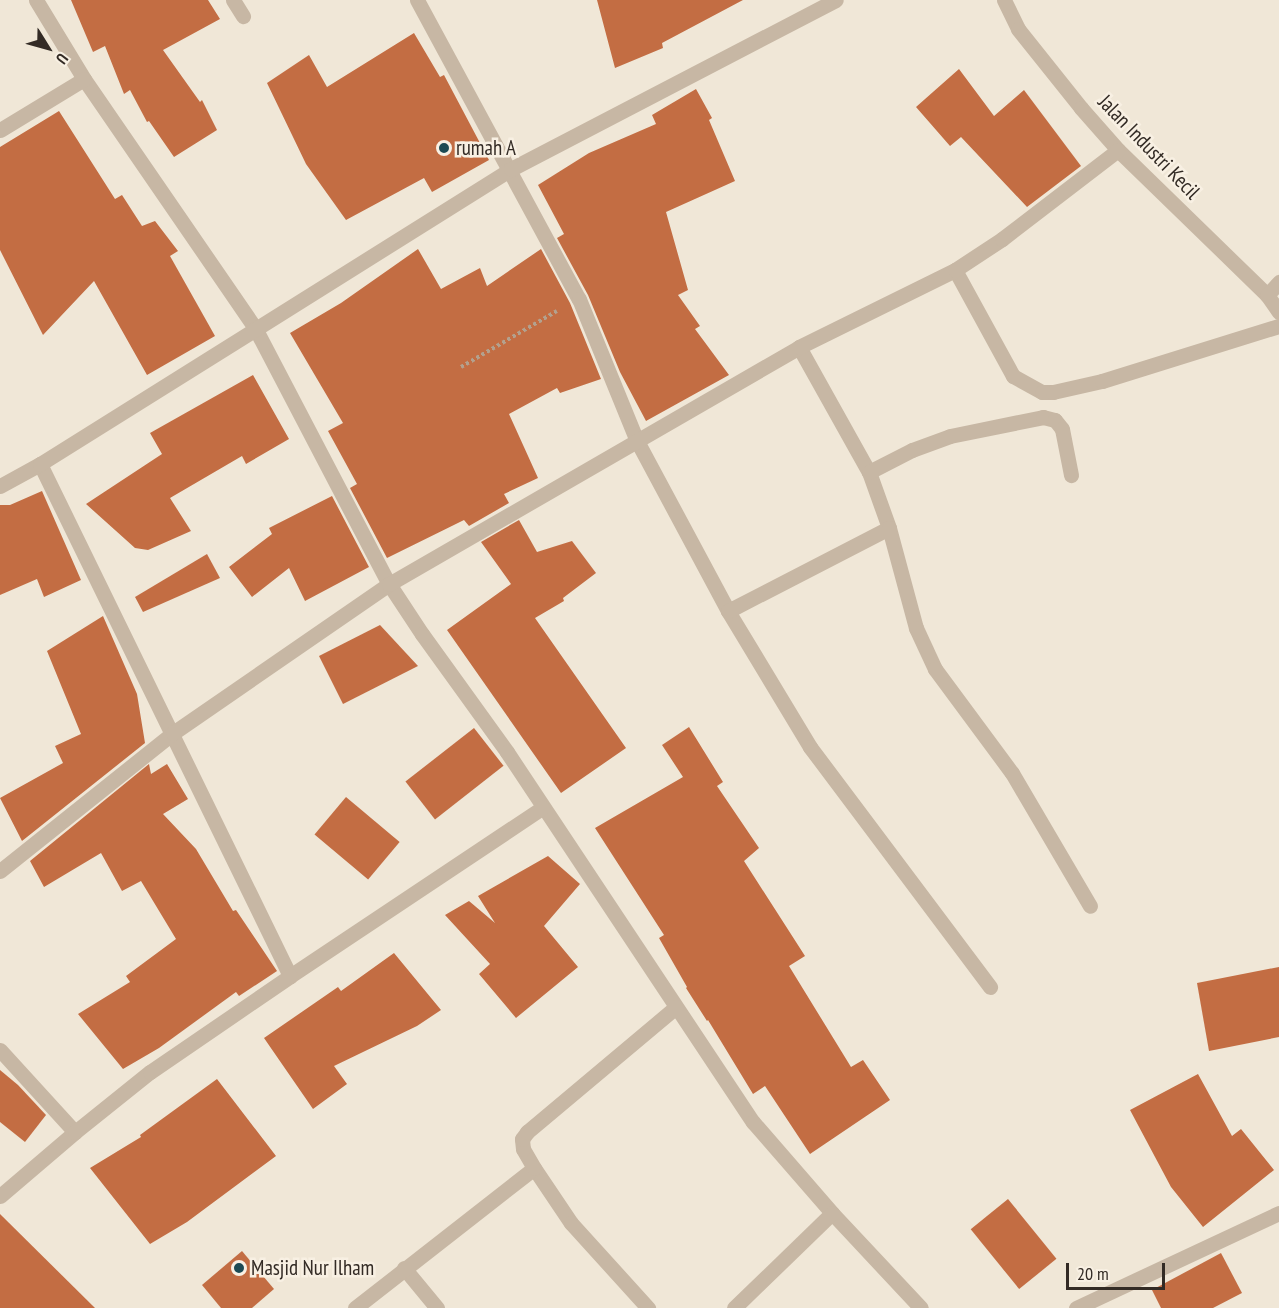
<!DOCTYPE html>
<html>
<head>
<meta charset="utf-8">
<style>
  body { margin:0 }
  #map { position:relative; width:1279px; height:1308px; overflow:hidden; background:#f0e7d7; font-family:"PT Sans Narrow",sans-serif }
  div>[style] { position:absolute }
  .building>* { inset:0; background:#c36d43; transform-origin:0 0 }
  .path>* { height:4px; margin-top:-2px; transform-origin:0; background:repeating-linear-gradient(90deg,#b3a18e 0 3px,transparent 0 6px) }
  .minor>* { height:15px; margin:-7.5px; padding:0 7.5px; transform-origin:7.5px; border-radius:7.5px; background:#c7b7a4 }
  .dots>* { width:16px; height:16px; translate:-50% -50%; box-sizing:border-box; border:3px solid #f8f0e3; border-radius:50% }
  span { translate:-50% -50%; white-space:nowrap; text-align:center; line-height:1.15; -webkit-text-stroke:5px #f8f0e3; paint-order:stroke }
  .street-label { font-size:21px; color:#332b25 }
  .poi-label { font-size:21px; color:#332b25 }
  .left { translate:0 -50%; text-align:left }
  .north { position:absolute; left:18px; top:18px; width:60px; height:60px; -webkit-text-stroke:4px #f8f0e3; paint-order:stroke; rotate:127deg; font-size:16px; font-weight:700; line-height:24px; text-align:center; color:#332b25 }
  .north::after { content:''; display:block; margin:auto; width:21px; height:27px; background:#332b25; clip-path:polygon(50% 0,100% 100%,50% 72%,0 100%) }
  .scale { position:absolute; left:1066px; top:1263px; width:99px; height:27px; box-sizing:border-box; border:3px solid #332b25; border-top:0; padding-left:8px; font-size:18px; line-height:21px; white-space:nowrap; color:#332b25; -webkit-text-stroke:4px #f8f0e3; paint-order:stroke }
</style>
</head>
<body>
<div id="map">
  <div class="building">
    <div style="clip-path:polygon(71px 0,208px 0,220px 19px,163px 50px,200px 102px,202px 100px,217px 130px,174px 157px,149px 121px,147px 122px,130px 90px,124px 94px,105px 46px,93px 52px)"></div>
    <div style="clip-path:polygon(597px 0,743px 0,662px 43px,663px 48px,615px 68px)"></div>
    <div style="clip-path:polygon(414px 33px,440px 77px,444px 75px,489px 160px,432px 192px,424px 178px,346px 220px,306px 164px,267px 83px,309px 55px,327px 87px)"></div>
    <div style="clip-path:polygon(959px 69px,994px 116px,1024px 90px,1081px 166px,1027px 207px,961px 137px,950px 146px,916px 107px)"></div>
    <div style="clip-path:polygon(696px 89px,712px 118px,709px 120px,735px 181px,666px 212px,688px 290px,678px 295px,700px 326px,695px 329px,729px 375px,646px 421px,620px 372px,588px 295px,557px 238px,564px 234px,538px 185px,589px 153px,656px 124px,652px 115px)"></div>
    <div style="clip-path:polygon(59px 111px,115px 199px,122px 195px,142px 226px,155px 221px,178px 251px,170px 256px,215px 336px,147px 375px,94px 281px,43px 335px,0 250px,0 147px)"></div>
    <div style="clip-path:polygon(418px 249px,441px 289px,480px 268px,487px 286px,541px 249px,570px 303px,601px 379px,560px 393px,557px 388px,509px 414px,538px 478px,504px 494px,509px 503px,469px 526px,464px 520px,387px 558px,350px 488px,357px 484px,328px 431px,343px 423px,290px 333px,341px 303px)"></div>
    <div style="clip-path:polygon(253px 375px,289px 439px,246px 464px,242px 456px,170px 498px,191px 531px,148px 550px,135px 548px,86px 504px,162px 454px,150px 433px)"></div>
    <div style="clip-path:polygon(42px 491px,81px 580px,44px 597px,37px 579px,0 595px,0 505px,10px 505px)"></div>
    <div style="clip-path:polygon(332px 496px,369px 567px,305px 601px,289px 568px,252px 597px,229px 567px,272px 534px,269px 528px)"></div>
    <div style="clip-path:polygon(519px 520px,537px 552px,572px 541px,596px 573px,563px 598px,564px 601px,535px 618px,626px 748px,561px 793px,447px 630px,511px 584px,481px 542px)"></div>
    <div style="clip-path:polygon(207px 554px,220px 578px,143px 612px,135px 597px)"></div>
    <div style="clip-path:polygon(103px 616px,137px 694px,145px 743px,22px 841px,0 798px,63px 763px,55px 746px,81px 734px,47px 651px)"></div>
    <div style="clip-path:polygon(380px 625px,418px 666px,343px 704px,319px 656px)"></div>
    <div style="clip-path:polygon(689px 727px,723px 782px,717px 786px,759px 848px,744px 861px,805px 956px,789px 966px,851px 1067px,863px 1060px,890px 1100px,810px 1154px,765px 1086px,753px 1094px,708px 1020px,707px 1021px,686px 988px,687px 987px,659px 938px,664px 935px,595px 828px,683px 777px,662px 745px)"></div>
    <div style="left:474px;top:728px;width:48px;height:87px;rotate:52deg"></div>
    <div style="clip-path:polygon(149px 764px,151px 774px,167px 764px,188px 799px,163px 814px,196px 849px,233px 911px,236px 910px,277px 971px,239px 996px,236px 992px,159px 1048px,123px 1069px,78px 1014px,130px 982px,126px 976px,176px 939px,141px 881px,122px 891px,101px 853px,44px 887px,30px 861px)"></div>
    <div style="left:346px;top:797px;width:70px;height:49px;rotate:40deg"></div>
    <div style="clip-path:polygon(548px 856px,580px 884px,544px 926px,578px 967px,516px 1018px,479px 974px,490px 964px,445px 915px,469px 901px,495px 923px,478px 896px)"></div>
    <div style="clip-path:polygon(394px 953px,441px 1010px,417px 1026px,334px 1066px,347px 1084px,313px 1109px,264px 1038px,338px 987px,341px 991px)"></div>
    <div style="clip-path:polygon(1279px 967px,1279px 1037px,1209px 1051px,1197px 983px)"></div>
    <div style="clip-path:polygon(0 1070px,18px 1085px,46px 1115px,25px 1142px,0 1122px)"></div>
    <div style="clip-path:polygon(1198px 1074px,1232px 1136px,1241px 1129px,1274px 1170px,1203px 1227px,1171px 1187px,1130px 1110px)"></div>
    <div style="clip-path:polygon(217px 1079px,276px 1156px,187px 1222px,150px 1244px,90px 1168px,141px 1137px,140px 1135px)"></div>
    <div style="left:1008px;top:1199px;width:77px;height:48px;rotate:51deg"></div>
    <div style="clip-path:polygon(0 1214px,95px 1308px,0 1308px)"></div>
    <div style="clip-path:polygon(242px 1251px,274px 1289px,252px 1308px,221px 1308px,202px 1285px)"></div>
    <div style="clip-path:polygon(1221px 1253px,1242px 1293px,1213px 1308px,1161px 1308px,1152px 1290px)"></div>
  </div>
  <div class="path">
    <div style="left:461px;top:367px;width:111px;rotate:-30.3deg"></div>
  </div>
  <div class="minor">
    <div style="left:36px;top:0;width:92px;rotate:58.7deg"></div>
    <div style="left:84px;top:79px;width:302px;rotate:55.5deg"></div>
    <div style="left:255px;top:328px;width:289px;rotate:62.4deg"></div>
    <div style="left:389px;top:584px;width:60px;rotate:56.6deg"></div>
    <div style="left:422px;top:634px;width:145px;rotate:54.2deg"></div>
    <div style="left:507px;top:752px;width:444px;rotate:56.4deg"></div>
    <div style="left:753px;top:1122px;width:121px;rotate:49deg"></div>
    <div style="left:832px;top:1213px;width:130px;rotate:46.9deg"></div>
    <div style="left:233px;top:0;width:19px;rotate:58deg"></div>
    <div style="left:417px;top:0;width:340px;rotate:61.6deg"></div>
    <div style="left:579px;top:299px;width:153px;rotate:67.8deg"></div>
    <div style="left:637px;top:441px;width:193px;rotate:61.8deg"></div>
    <div style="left:728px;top:611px;width:159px;rotate:58.9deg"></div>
    <div style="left:810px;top:747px;width:300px;rotate:53.1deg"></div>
    <div style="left:1004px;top:0;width:32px;rotate:64deg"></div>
    <div style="left:1018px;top:29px;width:101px;rotate:51.4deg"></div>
    <div style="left:1081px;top:108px;width:56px;rotate:48.6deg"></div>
    <div style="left:1118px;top:150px;width:208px;rotate:44.2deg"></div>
    <div style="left:1267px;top:295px;width:21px;rotate:55deg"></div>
    <div style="left:0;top:130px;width:98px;rotate:-31.3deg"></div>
    <div style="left:955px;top:270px;width:121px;rotate:61.3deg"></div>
    <div style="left:1013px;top:376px;width:33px;rotate:29deg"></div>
    <div style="left:1042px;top:392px;width:11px"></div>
    <div style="left:1053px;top:392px;width:50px;rotate:-12.7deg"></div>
    <div style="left:1102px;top:381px;width:185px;rotate:-17.3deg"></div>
    <div style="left:1267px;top:295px;width:18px;rotate:-47deg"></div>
    <div style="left:799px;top:347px;width:143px;rotate:60.8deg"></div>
    <div style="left:869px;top:472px;width:59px;rotate:70.3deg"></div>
    <div style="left:40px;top:464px;width:570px;rotate:63.97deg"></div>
    <div style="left:290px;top:976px;width:303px;rotate:-33.7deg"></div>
    <div style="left:869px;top:472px;width:48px;rotate:-27.1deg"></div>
    <div style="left:912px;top:450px;width:40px;rotate:-20.2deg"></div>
    <div style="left:950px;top:436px;width:95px;rotate:-11.5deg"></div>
    <div style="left:1043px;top:417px;width:12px;rotate:14deg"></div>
    <div style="left:1055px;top:420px;width:11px;rotate:52deg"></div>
    <div style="left:1062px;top:429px;width:47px;rotate:78.9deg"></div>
    <div style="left:0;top:486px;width:46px;rotate:-28.8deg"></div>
    <div style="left:40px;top:464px;width:556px;rotate:-32.06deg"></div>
    <div style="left:511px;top:169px;width:366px;rotate:-27.5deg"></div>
    <div style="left:728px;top:611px;width:181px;rotate:-27.3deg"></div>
    <div style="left:889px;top:528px;width:104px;rotate:74.9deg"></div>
    <div style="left:916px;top:628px;width:45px;rotate:65.1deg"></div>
    <div style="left:935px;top:669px;width:129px;rotate:53.5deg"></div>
    <div style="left:1012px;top:773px;width:154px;rotate:59.6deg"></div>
    <div style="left:0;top:871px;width:221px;rotate:-38.6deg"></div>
    <div style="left:173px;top:733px;width:262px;rotate:-34.6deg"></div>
    <div style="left:389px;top:584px;width:474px;rotate:-30deg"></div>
    <div style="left:799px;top:347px;width:174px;rotate:-26.3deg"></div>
    <div style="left:955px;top:270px;width:56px;rotate:-33.4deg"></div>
    <div style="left:1002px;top:239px;width:146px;rotate:-37.5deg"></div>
    <div style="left:0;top:1050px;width:111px;rotate:47.6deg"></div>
    <div style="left:534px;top:1168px;width:66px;rotate:56.1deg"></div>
    <div style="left:571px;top:1223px;width:115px;rotate:47.8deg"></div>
    <div style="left:0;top:1196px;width:99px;rotate:-40.5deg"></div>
    <div style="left:75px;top:1132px;width:96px;rotate:-38.7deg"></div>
    <div style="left:150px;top:1072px;width:170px;rotate:-34.4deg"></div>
    <div style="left:404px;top:1268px;width:52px;rotate:50.5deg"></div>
    <div style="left:355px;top:1308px;width:227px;rotate:-38deg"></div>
    <div style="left:534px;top:1168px;width:22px;rotate:-120deg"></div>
    <div style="left:523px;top:1149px;width:10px;rotate:-96deg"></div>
    <div style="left:522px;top:1139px;width:9px;rotate:-54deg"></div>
    <div style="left:527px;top:1132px;width:194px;rotate:-40deg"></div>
    <div style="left:734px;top:1308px;width:136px;rotate:-44.1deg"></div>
    <div style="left:1076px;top:1308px;width:224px;rotate:-25.1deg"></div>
  </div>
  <div class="dots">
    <div style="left:444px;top:148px;background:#1d4a53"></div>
    <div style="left:239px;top:1268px;background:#1d4a53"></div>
  </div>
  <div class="street-label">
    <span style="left:1149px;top:147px;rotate:46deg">Jalan Industri Kecil</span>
  </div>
  <div class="poi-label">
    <span class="left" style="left:456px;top:148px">rumah A</span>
    <span class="left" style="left:251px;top:1268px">Masjid Nur Ilham</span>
  </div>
  <div class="north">U</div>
  <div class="scale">20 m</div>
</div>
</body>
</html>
